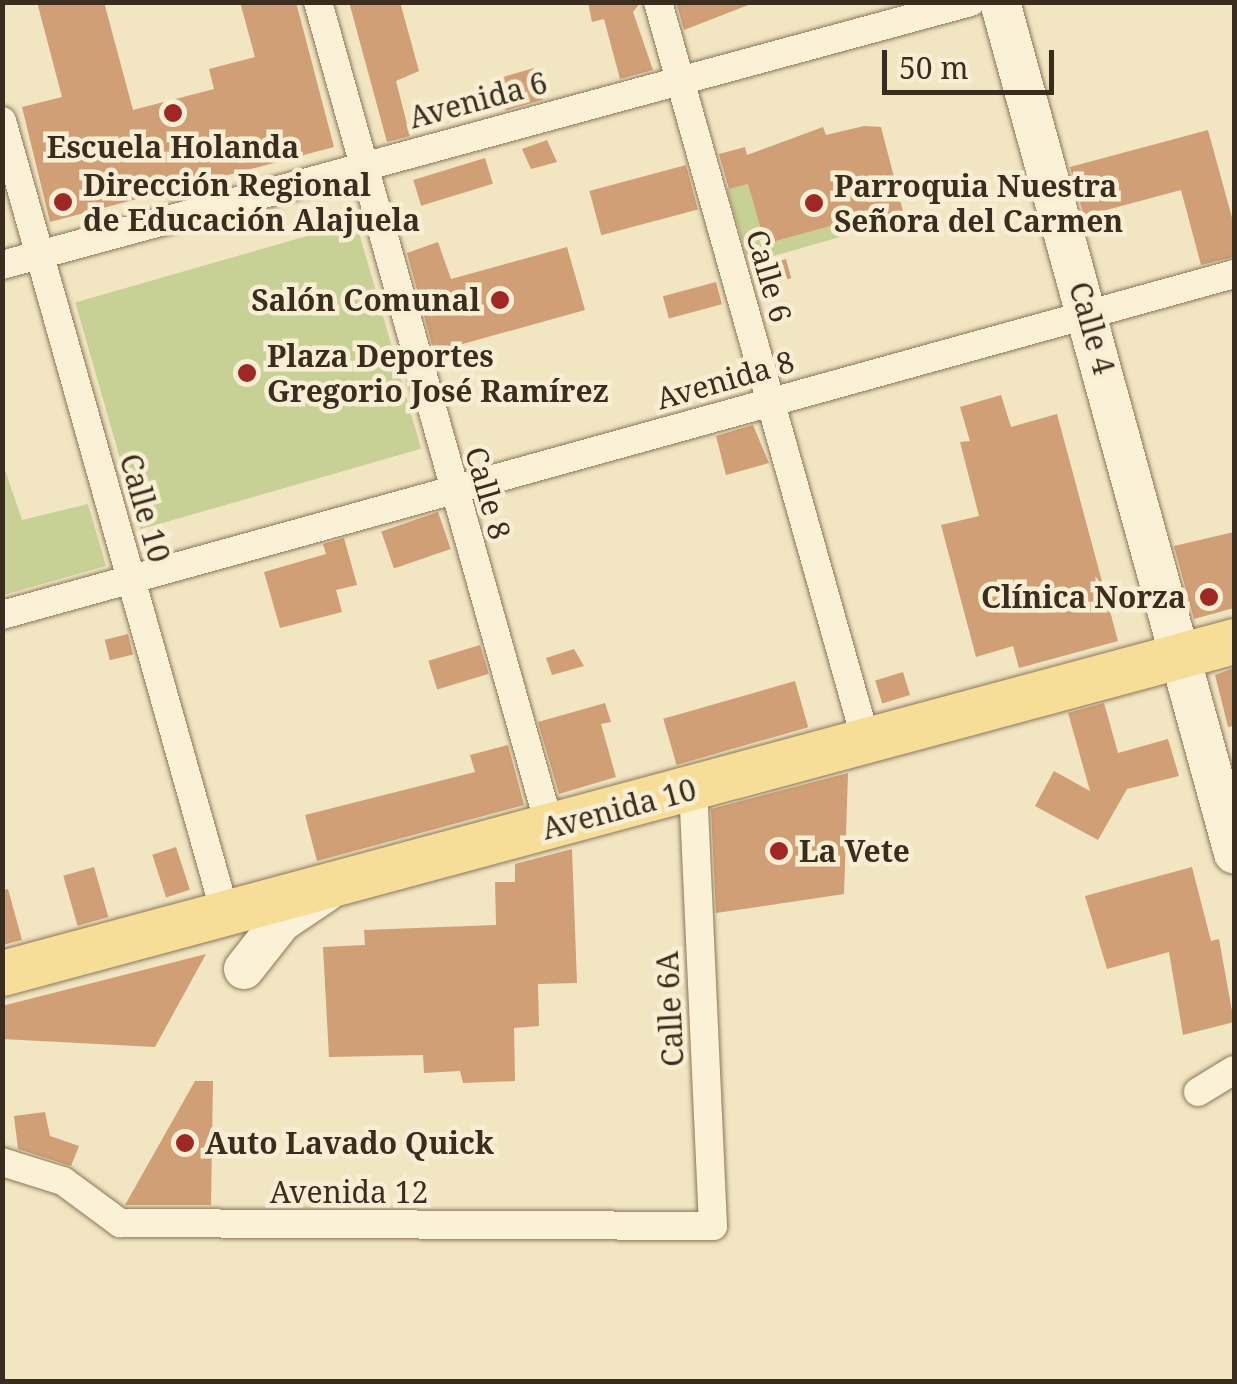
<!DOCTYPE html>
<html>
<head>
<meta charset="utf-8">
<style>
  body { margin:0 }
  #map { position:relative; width:1237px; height:1384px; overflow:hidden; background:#f1e5c2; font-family:"Noto Serif",serif }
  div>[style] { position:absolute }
  .green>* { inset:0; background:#c7d095; transform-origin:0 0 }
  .building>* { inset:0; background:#d19f76; transform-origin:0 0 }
  .roads { filter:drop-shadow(0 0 2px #8c7658) drop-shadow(0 0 2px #8c7658) }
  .street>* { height:28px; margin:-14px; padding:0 14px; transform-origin:14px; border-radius:14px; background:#fbf1d6 }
  .secondary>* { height:40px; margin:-20px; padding:0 20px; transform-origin:20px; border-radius:20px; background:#fbf1d6 }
  .primary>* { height:45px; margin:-22.5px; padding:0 22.5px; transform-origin:22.5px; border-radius:22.5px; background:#f6dd98 }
  .dots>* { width:28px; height:28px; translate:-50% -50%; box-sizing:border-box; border:5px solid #f8eed3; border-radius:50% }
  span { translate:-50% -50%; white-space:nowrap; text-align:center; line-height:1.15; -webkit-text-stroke:9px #f8eed3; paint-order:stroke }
  .street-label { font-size:30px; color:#3b2d1d }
  .poi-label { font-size:30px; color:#3b2d1d; font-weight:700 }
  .left { translate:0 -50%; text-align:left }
  .right { translate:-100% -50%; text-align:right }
  .frame { position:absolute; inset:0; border:5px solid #3b2d1d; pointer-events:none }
  .scale { position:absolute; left:882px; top:50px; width:172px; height:45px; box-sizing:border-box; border:5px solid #3b2d1d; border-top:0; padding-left:12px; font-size:30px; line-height:35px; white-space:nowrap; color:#3b2d1d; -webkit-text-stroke:8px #f8eed3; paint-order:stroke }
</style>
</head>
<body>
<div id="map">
  <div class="green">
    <div style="clip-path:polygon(861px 153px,751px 194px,765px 244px,878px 213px,882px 225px,749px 263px,727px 189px)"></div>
    <div style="left:356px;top:222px;width:236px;height:292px;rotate:74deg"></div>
    <div style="clip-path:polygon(4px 467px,22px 520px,88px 504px,106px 566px,3px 595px)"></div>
  </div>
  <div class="building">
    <div style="clip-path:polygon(37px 2px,104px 2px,133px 110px,214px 89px,209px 69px,255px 57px,240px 2px,296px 2px,334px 147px,50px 222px,22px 107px,62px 97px)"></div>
    <div style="clip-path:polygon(349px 2px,400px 2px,419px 71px,396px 81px,410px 136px,387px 142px)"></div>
    <div style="clip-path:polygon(588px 2px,641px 2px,633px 12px,653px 70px,620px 79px,604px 19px,592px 22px)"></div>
    <div style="clip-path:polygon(756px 2px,684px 30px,677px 5px,686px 2px)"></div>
    <div style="left:534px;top:68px;width:33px;height:39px;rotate:74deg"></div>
    <div style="clip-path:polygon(864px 126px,881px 127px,905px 219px,882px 225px,878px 213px,765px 244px,748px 184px,729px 189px,719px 154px,745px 147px,747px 155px,823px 127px,826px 135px)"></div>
    <div style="clip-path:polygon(1208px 130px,1234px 225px,1234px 257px,1201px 265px,1181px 190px,1084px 216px,1070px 167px)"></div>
    <div style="clip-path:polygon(547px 140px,557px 162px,531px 169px,522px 149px)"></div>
    <div style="left:485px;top:158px;width:27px;height:75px;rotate:73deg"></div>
    <div style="left:686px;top:165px;width:46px;height:100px;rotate:75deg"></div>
    <div style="clip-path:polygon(438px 242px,451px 279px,567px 247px,585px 310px,434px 352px,407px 253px)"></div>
    <div style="left:786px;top:259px;width:20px;height:36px;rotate:75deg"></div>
    <div style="left:716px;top:282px;width:23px;height:55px;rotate:75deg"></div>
    <div style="clip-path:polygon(1001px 395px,1011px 427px,1057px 414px,1118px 641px,1019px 668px,1013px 646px,976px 657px,941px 525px,979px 516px,960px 442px,970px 441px,960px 407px)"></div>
    <div style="clip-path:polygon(753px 425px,769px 463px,726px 475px,716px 436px)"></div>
    <div style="left:438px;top:512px;width:39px;height:60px;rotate:71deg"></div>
    <div style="clip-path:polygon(1234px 532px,1234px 608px,1194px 619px,1174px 546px)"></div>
    <div style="clip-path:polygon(344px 538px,357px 585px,336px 590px,342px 612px,280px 628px,264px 572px,326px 554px,323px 544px)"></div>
    <div style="left:128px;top:634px;width:21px;height:24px;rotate:76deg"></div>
    <div style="left:480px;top:645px;width:30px;height:54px;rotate:73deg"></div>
    <div style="clip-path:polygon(574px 649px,584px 666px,552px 675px,546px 658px)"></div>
    <div style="clip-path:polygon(1234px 668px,1234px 726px,1228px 727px,1215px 675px)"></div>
    <div style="left:903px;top:672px;width:24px;height:29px;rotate:73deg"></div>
    <div style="left:795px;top:681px;width:48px;height:137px;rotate:74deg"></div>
    <div style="clip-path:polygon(605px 703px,611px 722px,601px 724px,616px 777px,559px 794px,538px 722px)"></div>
    <div style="clip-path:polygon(1104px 703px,1118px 753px,1168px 739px,1179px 776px,1127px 789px,1098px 840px,1035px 806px,1054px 771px,1090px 791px,1068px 713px)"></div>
    <div style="clip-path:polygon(508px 745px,524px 805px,317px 861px,305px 815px,475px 772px,470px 755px)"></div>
    <div style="clip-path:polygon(848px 773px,844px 894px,716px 913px,711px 809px)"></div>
    <div style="left:176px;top:847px;width:45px;height:25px;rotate:72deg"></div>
    <div style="clip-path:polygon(572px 849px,577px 983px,538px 984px,539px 1026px,514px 1028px,515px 1081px,463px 1083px,460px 1071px,424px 1073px,423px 1055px,329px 1057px,323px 947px,365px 945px,364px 930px,496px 925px,495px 882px,515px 882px,515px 864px)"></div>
    <div style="left:94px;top:867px;width:52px;height:32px;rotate:74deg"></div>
    <div style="clip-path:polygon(1192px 867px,1211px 941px,1219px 939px,1234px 1022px,1183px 1035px,1169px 952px,1107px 969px,1085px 896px)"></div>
    <div style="clip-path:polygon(8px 889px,22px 940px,2px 945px,2px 890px)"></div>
    <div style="clip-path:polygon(206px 954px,155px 1047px,2px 1039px,2px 1006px)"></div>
    <div style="clip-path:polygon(195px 1081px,213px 1081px,211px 1205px,125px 1205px)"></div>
    <div style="clip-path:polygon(45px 1112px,50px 1136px,79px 1146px,71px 1166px,18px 1149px,14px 1116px)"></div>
  </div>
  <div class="roads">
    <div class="street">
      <div style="left:318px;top:2px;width:858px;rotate:74.31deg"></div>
      <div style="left:658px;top:2px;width:768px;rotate:74.28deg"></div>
      <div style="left:2px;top:121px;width:823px;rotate:74.27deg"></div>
      <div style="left:2px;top:265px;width:1004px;rotate:-15.19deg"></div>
      <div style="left:2px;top:615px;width:1278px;rotate:-15.47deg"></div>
      <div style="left:1198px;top:1092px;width:42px;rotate:-31.4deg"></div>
      <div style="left:2px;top:1162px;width:64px;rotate:17.3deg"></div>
      <div style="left:63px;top:1181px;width:71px;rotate:36.4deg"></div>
      <div style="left:120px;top:1223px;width:593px;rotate:0.29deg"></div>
      <div style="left:713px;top:1226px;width:438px;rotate:-92.6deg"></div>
    </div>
    <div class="secondary">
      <div style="left:1000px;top:2px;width:883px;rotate:74.63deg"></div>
      <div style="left:244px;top:969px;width:60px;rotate:-51.8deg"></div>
      <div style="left:281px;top:922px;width:55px;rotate:-34deg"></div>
    </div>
    <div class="primary">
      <div style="left:2px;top:973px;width:1276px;rotate:-15.08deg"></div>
    </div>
  </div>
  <div class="dots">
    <div style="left:173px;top:113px;background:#9f2824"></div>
    <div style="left:63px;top:202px;background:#9f2824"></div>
    <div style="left:814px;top:203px;background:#9f2824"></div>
    <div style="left:500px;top:300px;background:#9f2824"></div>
    <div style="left:247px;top:373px;background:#9f2824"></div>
    <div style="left:1209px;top:597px;background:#9f2824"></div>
    <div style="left:779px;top:851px;background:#9f2824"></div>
    <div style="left:185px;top:1143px;background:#9f2824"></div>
  </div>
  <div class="street-label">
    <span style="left:478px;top:100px;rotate:-15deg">Avenida 6</span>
    <span style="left:769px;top:276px;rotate:74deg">Calle 6</span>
    <span style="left:1092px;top:328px;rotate:74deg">Calle 4</span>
    <span style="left:725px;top:380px;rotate:-16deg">Avenida 8</span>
    <span style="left:488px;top:493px;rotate:74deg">Calle 8</span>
    <span style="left:145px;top:508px;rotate:74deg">Calle 10</span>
    <span style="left:619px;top:809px;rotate:-15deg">Avenida 10</span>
    <span style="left:670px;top:1009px;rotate:-93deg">Calle 6A</span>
    <span style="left:349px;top:1192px">Avenida 12</span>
  </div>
  <div class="poi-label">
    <span style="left:173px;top:147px">Escuela Holanda</span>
    <span class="left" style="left:83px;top:202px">Dirección Regional<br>de Educación Alajuela</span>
    <span class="left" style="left:834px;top:203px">Parroquia Nuestra<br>Señora del Carmen</span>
    <span class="right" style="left:480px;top:300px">Salón Comunal</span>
    <span class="left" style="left:267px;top:373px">Plaza Deportes<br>Gregorio José Ramírez</span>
    <span class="right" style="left:1186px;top:597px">Clínica Norza</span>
    <span class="left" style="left:799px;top:851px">La Vete</span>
    <span class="left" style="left:205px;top:1143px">Auto Lavado Quick</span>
  </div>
  <div class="frame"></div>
  <div class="scale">50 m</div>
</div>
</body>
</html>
